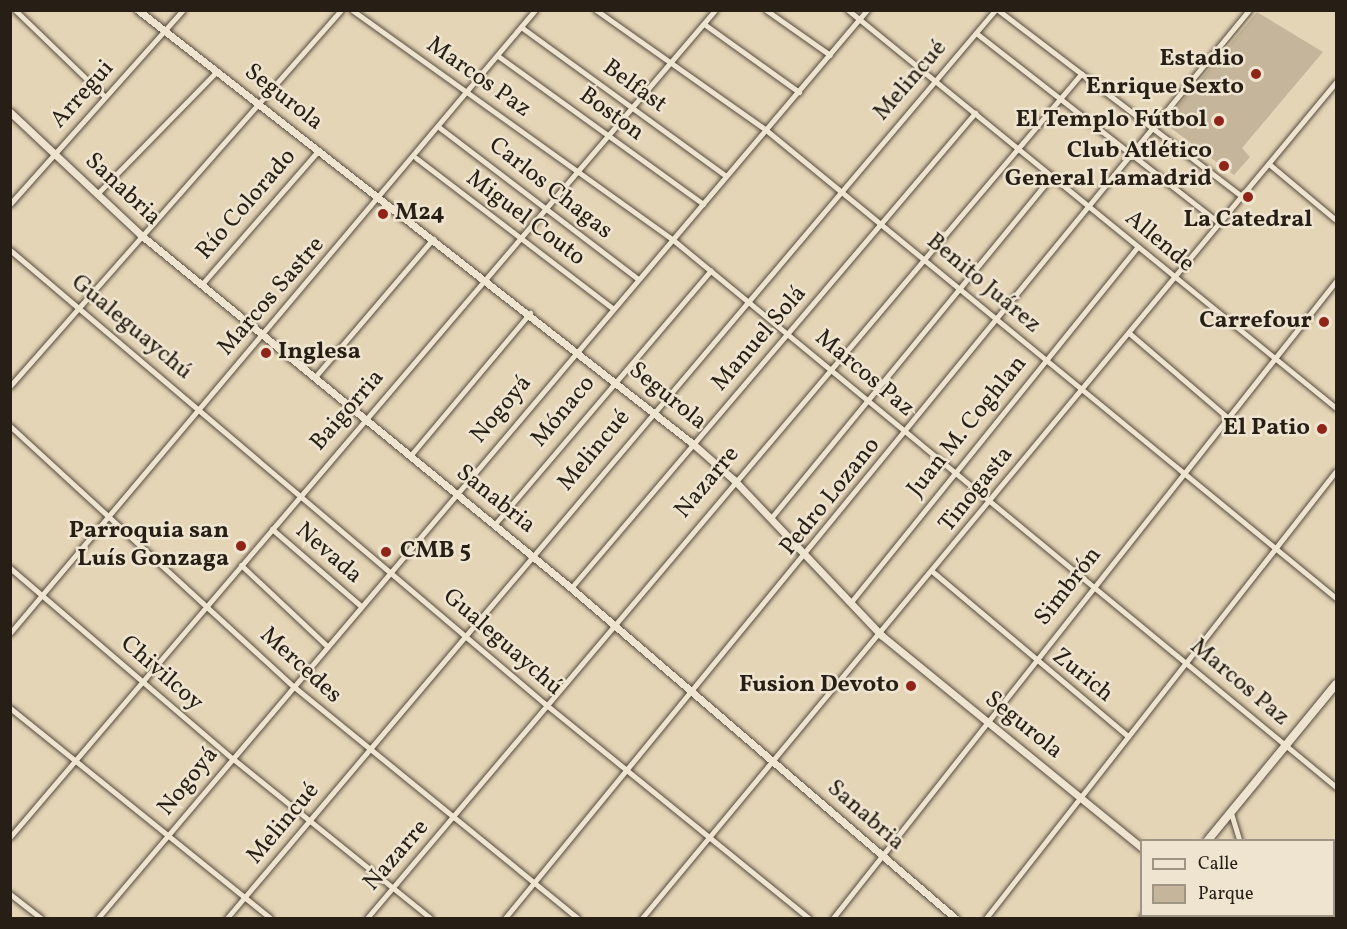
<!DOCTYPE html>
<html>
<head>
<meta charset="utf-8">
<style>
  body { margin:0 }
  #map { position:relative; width:1347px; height:929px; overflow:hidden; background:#e5d5b7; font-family:Vollkorn,serif }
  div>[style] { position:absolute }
  .green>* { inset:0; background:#c5b69b }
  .roads { filter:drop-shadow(0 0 2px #564c3e) drop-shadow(0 0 2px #564c3e) }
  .minor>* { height:5px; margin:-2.5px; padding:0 2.5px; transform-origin:2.5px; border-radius:2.5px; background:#eee4d0 }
  .tertiary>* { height:7px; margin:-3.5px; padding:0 3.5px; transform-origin:3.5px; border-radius:3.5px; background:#eee4d0 }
  .secondary>* { height:8px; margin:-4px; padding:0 4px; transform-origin:4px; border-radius:4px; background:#eee4d0 }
  .dots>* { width:16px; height:16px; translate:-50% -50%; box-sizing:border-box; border:3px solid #eee4d0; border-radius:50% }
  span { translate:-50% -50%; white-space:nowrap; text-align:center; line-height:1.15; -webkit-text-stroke:5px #eee4d0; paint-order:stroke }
  .poi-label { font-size:24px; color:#271e15; font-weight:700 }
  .right { translate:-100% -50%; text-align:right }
  .left { translate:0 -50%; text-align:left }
  .street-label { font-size:24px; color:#271e15 }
  .frame { position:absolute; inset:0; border:12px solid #271e15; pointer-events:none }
  .legend { position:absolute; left:1140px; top:839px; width:195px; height:78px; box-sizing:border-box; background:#eee4d0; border:2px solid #9e9585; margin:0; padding:8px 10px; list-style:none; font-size:18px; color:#271e15 }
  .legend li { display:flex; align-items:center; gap:12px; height:30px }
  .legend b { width:30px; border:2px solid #9e9585 }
</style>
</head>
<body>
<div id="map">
  <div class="green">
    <div style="clip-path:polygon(1257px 12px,1323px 52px,1242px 148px,1250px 157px,1234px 175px,1164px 123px)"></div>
  </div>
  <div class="roads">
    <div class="minor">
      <div style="left:15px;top:10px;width:125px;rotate:44deg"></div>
      <div style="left:352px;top:10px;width:393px;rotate:35.6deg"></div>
      <div style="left:672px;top:239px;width:861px;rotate:39.53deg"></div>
      <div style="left:596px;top:10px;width:208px;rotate:35.2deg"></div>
      <div style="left:766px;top:130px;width:738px;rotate:39.39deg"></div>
      <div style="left:766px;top:10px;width:78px;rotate:35.1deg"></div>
      <div style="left:848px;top:10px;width:630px;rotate:39.2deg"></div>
      <div style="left:998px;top:10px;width:306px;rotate:37.4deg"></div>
      <div style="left:704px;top:24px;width:117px;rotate:35.6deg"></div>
      <div style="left:521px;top:27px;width:253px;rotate:36deg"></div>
      <div style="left:976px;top:33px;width:308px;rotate:38deg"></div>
      <div style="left:498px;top:56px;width:253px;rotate:35.8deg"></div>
      <div style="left:440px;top:128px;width:249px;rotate:37.3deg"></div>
      <div style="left:416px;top:158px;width:247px;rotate:37.4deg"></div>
      <div style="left:1269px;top:164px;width:87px;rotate:39.9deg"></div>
      <div style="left:97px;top:194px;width:172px;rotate:-45.7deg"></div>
      <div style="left:10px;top:204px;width:260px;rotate:-48.3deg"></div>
      <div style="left:10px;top:250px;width:700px;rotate:40.31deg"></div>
      <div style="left:544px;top:703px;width:341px;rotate:39.1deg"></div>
      <div style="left:202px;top:284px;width:178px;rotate:-48.9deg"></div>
      <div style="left:1129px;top:333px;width:128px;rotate:40.6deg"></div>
      <div style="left:315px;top:377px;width:182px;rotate:-49.5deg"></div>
      <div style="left:10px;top:386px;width:501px;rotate:-48.64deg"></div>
      <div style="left:10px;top:426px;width:384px;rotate:42.6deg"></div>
      <div style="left:293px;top:686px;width:367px;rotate:39.2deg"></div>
      <div style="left:410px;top:456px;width:187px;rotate:-50deg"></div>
      <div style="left:771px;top:518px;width:443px;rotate:-50.6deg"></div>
      <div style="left:495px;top:524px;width:333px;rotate:-49.6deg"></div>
      <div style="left:272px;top:529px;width:118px;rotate:40.9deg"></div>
      <div style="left:241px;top:565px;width:118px;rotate:43.3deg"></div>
      <div style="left:10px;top:568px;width:292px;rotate:40.6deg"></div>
      <div style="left:232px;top:758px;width:255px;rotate:38.9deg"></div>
      <div style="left:933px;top:572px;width:255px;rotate:40.1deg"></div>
      <div style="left:571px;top:588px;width:624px;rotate:-49.62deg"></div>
      <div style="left:851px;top:602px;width:456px;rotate:-51.1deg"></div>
      <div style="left:10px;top:633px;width:815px;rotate:-49.88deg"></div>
      <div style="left:10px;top:708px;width:334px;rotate:38.9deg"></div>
      <div style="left:1231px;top:813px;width:28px;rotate:73deg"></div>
      <div style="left:10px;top:837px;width:1087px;rotate:-49.55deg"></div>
      <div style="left:1334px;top:857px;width:4px;rotate:-63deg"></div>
      <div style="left:10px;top:894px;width:39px;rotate:38deg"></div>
      <div style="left:1248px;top:916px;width:2px;rotate:63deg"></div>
      <div style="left:1266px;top:916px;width:4px;rotate:34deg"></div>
      <div style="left:98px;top:918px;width:1190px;rotate:-49.74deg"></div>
      <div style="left:227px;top:918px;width:1189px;rotate:-49.77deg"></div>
      <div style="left:367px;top:918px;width:1106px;rotate:-49.77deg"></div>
      <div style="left:505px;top:918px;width:1174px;rotate:-50.67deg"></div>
      <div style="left:642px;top:918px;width:1087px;rotate:-50.3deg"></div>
      <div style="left:833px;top:918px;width:812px;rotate:-51.7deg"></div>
      <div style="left:986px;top:918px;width:568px;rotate:-51.94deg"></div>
      <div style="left:1283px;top:918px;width:4px;rotate:-34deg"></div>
    </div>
    <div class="tertiary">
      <div style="left:138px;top:10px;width:705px;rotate:38.02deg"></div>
      <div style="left:693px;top:444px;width:55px;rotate:41.3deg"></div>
      <div style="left:734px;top:480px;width:214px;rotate:46.5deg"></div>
      <div style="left:881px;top:635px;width:337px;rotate:39.2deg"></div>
      <div style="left:10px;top:112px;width:180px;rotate:43.2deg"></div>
      <div style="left:141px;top:235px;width:556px;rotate:39.38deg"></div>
      <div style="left:571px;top:588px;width:506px;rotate:40.67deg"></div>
    </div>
    <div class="secondary">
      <div style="left:1208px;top:840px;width:202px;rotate:-50.6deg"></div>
      <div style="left:1144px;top:918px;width:3px;rotate:-45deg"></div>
    </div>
  </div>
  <div class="dots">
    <div style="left:1256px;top:74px;background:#8f2418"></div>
    <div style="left:1219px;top:121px;background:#8f2418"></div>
    <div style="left:1224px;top:166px;background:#8f2418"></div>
    <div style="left:1248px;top:197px;background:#8f2418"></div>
    <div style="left:383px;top:214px;background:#8f2418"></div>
    <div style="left:1324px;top:322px;background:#8f2418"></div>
    <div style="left:266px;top:353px;background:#8f2418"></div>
    <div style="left:1322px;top:429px;background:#8f2418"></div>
    <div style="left:241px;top:546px;background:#8f2418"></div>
    <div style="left:386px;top:552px;background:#8f2418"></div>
    <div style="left:911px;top:686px;background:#8f2418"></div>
  </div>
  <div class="poi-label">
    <span class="right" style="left:1244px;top:74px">Estadio<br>Enrique Sexto</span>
    <span class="right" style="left:1207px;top:121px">El Templo Fútbol</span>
    <span class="right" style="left:1212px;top:166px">Club Atlético<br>General Lamadrid</span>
    <span class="left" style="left:395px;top:214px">M24</span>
    <span style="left:1248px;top:221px">La Catedral</span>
    <span class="right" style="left:1312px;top:322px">Carrefour</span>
    <span class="left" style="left:278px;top:353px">Inglesa</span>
    <span class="right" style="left:1310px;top:429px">El Patio</span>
    <span class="right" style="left:229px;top:546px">Parroquia san<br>Luís Gonzaga</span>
    <span class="left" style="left:400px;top:552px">CMB 5</span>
    <span class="right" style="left:899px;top:686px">Fusion Devoto</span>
  </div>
  <div class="street-label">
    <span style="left:478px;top:78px;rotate:35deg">Marcos Paz</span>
    <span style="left:911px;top:81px;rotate:-49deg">Melincué</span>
    <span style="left:634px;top:87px;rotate:36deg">Belfast</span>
    <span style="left:83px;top:95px;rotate:-48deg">Arregui</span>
    <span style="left:283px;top:98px;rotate:38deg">Segurola</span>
    <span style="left:611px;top:115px;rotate:36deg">Boston</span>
    <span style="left:550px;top:189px;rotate:38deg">Carlos Chagas</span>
    <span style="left:122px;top:190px;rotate:43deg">Sanabria</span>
    <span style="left:247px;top:205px;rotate:-49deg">Río Colorado</span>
    <span style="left:525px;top:219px;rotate:37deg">Miguel Couto</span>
    <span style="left:1159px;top:242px;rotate:40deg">Allende</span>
    <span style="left:983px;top:284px;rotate:40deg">Benito Juárez</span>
    <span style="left:272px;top:297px;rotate:-49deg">Marcos Sastre</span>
    <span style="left:131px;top:328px;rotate:40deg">Gualeguaychú</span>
    <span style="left:760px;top:339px;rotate:-49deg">Manuel Solá</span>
    <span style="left:864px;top:374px;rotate:40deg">Marcos Paz</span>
    <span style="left:667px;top:397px;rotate:39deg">Segurola</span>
    <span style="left:502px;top:410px;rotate:-50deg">Nogoyá</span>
    <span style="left:348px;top:411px;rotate:-49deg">Baigorria</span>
    <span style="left:564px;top:412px;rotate:-50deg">Mónaco</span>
    <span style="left:968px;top:427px;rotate:-51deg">Juan M. Coghlan</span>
    <span style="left:595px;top:451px;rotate:-50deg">Melincué</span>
    <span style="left:708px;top:483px;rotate:-50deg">Nazarre</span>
    <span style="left:977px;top:490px;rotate:-51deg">Tinogasta</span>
    <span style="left:831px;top:497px;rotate:-51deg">Pedro Lozano</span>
    <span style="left:495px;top:500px;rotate:39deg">Sanabria</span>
    <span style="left:328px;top:554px;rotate:41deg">Nevada</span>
    <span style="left:1069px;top:587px;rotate:-52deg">Simbrón</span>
    <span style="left:502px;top:643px;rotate:41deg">Gualeguaychú</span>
    <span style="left:300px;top:666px;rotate:42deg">Mercedes</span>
    <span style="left:161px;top:674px;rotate:41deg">Chivilcoy</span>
    <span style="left:1082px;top:676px;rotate:39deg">Zurich</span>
    <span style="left:1239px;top:683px;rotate:40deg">Marcos Paz</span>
    <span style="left:1023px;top:726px;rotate:39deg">Segurola</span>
    <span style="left:189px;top:782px;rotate:-51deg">Nogoyá</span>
    <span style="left:865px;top:816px;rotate:41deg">Sanabria</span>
    <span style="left:284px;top:824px;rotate:-50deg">Melincué</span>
    <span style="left:397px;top:856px;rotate:-49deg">Nazarre</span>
  </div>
  <div class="frame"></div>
  <ul class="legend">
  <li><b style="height:8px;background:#eee4d0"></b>Calle</li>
  <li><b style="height:16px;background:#c5b69b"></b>Parque</li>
  </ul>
</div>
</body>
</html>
